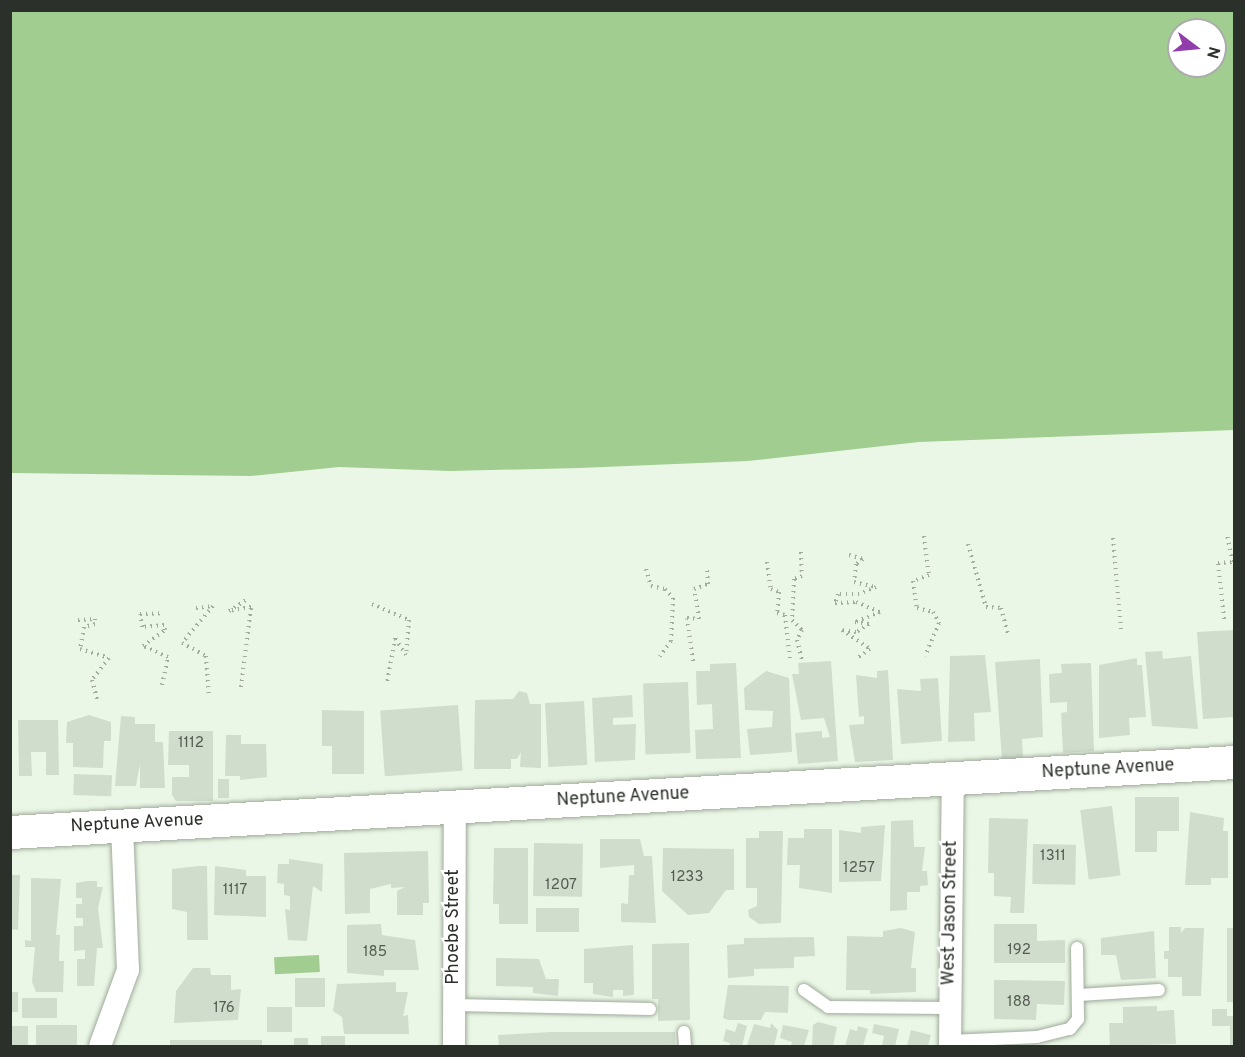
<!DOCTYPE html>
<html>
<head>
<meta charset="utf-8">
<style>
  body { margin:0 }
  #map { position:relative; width:1245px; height:1057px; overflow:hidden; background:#ebf7e6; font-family:Overpass,sans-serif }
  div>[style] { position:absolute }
  .water>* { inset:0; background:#a1cd91; transform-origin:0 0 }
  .building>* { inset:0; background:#d0dccc; transform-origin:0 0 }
  .path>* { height:4px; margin-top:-2px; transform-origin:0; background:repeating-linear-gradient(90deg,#a1aa9d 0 1.5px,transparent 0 6px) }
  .roads { filter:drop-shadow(0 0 2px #9faa9b) drop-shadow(0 0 2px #9faa9b) }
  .lane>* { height:12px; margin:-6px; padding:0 6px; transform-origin:6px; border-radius:6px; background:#fff }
  .street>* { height:22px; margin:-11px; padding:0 11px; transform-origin:11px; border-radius:11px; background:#fff }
  .secondary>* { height:33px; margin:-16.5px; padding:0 16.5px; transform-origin:16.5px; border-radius:16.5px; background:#fff }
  span { translate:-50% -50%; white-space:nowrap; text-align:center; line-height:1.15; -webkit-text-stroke:4.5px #fff; paint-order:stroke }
  .number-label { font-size:15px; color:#545b52 }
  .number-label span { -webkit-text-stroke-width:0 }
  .street-label { font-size:18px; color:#2b302a }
  .frame { position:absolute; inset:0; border:12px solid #2b302a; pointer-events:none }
  .north { position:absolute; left:1167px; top:18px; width:60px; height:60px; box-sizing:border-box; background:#fff; border:2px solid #aaacaa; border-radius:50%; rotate:106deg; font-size:16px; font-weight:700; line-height:24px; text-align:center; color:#2b302a }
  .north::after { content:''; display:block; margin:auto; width:21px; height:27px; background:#913dab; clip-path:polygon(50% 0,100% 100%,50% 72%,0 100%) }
</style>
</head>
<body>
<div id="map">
  <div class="water">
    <div style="clip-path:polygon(evenodd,11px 10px,1234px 11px,1234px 430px,919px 442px,748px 461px,579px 468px,450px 471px,339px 467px,251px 476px,11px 473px,11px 10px,1179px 30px,1215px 30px,1215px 66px,1179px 66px,1179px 30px)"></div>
    <div style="left:319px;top:955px;width:17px;height:45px;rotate:87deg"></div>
  </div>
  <div class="building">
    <div style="clip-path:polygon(1234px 630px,1234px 717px,1203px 719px,1197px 632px)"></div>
    <div style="clip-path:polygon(1162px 651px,1163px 659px,1191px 656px,1198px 729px,1152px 726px,1145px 652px)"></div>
    <div style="clip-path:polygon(985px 655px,991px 712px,974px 713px,975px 741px,948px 742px,950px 656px)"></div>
    <div style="clip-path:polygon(1137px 658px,1137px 665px,1142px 665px,1146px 717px,1129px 718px,1130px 735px,1099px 738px,1099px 665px)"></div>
    <div style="clip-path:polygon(1040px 659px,1043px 737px,1022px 739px,1023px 758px,1002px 760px,995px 662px)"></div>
    <div style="clip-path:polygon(831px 661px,838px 761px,798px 764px,795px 733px,822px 731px,822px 738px,830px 737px,824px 718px,801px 720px,792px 674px,799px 674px,798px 663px)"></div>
    <div style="clip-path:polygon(736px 663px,741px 758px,696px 759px,695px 730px,713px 729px,712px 704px,697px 705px,696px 671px,710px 671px,710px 664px)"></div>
    <div style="clip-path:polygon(1091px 663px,1094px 751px,1063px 753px,1061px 713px,1067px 712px,1067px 702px,1050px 703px,1049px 674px,1062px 673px,1061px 664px)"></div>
    <div style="clip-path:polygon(888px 670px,893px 760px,855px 762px,849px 725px,864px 724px,864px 716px,859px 717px,856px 675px,877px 678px,877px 671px)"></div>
    <div style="clip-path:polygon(766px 671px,789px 678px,792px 752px,750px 755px,747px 729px,772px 727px,773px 711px,745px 710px,744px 688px)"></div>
    <div style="clip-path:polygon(938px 678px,942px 741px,901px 744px,897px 689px,921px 691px,920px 679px)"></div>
    <div style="left:688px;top:682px;width:71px;height:45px;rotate:88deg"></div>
    <div style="clip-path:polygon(519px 691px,527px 693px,530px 704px,541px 704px,541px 768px,520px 767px,521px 752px,517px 759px,511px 759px,511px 769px,474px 769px,475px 700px,513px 699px)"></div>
    <div style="clip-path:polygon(632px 695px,633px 717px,613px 718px,613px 725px,636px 724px,635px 760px,595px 762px,592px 698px)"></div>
    <div style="left:584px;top:701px;width:64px;height:39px;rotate:87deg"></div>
    <div style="left:458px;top:705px;width:66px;height:78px;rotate:86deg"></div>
    <div style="clip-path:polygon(322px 710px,364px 711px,364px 774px,332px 774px,332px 746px,322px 746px)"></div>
    <div style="clip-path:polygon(89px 715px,111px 722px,111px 741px,104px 741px,103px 768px,73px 767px,73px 743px,66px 743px,67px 722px)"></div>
    <div style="clip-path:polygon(121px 716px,135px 717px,135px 724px,155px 724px,155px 742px,163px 742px,165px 788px,140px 788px,140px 764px,136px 786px,115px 786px)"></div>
    <div style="clip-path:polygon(18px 720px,58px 720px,59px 775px,46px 775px,46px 752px,31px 752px,32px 776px,19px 776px)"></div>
    <div style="clip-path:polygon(169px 731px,213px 731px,213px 801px,176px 801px,172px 795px,172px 777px,189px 777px,189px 765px,168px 765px)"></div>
    <div style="clip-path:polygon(226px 735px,241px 735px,241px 744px,266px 744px,267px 777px,240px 780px,240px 776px,225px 776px)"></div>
    <div style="left:74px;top:774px;width:38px;height:21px;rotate:2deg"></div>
    <div style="left:218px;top:779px;width:11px;height:19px"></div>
    <div style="clip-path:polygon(1135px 797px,1179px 797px,1179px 831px,1157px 831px,1157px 852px,1135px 852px)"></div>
    <div style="left:1112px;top:806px;width:70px;height:32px;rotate:83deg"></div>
    <div style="clip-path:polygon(1190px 812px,1224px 818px,1223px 831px,1228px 831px,1228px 878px,1211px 878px,1211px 885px,1185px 885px)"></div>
    <div style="clip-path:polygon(989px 818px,1028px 819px,1024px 913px,1010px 913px,1011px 897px,994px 896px,994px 873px,988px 873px)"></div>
    <div style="clip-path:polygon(913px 820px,914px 847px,925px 847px,922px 871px,927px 871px,928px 885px,920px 886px,920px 892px,907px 892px,907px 910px,890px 911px,891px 821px)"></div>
    <div style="clip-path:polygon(885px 825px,881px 881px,839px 882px,839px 830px,861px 833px,861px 827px)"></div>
    <div style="clip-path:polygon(804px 829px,832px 829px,832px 893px,799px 888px,800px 865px,787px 865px,788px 838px,804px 838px)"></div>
    <div style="clip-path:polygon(759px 831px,783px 831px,781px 923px,759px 924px,749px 917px,748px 910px,757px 906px,757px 888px,746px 888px,746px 838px,759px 838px)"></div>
    <div style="clip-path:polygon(600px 839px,640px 839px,644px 856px,652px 856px,656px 923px,621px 922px,621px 903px,628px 904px,629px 875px,634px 875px,634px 865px,600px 868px)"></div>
    <div style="left:534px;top:843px;width:49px;height:53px;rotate:1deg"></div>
    <div style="left:1033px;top:844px;width:43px;height:40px;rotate:1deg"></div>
    <div style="clip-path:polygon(494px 848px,528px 848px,528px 924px,499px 924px,499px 904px,493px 904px)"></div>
    <div style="clip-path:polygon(663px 848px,734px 849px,734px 890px,726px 890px,709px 913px,688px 915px,662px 891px)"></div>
    <div style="clip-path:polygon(428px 851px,429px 903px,423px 903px,423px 915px,397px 915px,397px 891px,405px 887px,391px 888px,391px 884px,370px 889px,370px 913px,345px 914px,344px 853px)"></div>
    <div style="clip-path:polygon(289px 859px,323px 864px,322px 892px,313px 886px,307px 941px,288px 940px,285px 909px,290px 910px,290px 896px,284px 895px,284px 884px,277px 883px,278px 864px,289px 864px)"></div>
    <div style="clip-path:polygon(199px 866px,207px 866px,208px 940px,187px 940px,187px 912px,172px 909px,172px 869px)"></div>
    <div style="clip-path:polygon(215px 866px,246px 870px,246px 876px,266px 876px,266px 917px,214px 915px)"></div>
    <div style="clip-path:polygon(10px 875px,20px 875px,18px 930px,10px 929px)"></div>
    <div style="clip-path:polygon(31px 878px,61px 879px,56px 935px,60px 935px,59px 961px,64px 961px,63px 992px,36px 992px,32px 982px,35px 947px,25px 947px,25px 940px,31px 941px)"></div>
    <div style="clip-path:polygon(87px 881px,97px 881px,97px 887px,103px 887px,98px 908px,103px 948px,97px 948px,94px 986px,77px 986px,77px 959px,85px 959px,85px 950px,74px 951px,74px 926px,83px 926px,83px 918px,76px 918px,76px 904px,82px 904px,82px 898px,76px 898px,76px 883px)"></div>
    <div style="left:579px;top:908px;width:24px;height:43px;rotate:90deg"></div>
    <div style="clip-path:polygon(381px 924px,382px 935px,415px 940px,419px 970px,384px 970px,384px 976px,347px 973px,347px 925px)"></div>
    <div style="clip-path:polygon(994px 924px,1037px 924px,1037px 941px,1065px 940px,1065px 963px,994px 963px)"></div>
    <div style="clip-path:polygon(1169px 927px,1181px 927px,1181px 933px,1185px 928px,1204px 928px,1201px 996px,1182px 996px,1182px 977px,1168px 977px,1168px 959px,1164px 959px,1164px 951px,1169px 951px)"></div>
    <div style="clip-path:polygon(901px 928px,915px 932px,911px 968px,916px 968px,916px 992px,870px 994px,870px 990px,846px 990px,847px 936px,883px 937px,883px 931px)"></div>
    <div style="left:1227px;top:928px;width:7px;height:74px"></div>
    <div style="clip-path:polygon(1154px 931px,1156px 978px,1121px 980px,1116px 955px,1101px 955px,1101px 938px)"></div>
    <div style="clip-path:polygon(814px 937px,815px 956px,794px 957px,794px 968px,754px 969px,754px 976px,728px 978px,727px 945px,744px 944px,744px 938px)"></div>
    <div style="clip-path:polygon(689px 943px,690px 1020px,658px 1021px,658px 999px,652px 999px,652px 944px)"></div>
    <div style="clip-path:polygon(633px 945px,634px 995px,623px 996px,623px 990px,613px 990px,613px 997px,593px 994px,593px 983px,584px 983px,584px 949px)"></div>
    <div style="clip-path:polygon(496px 958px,539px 959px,546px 979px,559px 979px,558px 996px,533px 993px,533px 987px,496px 986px)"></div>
    <div style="clip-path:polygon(193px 968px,210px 968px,211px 975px,231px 975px,231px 990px,241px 989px,238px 1020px,174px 1023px,176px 991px)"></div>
    <div style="left:295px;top:978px;width:30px;height:29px"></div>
    <div style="clip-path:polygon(994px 980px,1065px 981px,1064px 1005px,1037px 1004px,1036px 1020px,994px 1019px)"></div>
    <div style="clip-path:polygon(396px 982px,396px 992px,408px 992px,403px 1016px,408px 1015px,409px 1034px,344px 1034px,342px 1017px,333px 1011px,337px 984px)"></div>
    <div style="clip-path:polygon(728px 985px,789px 986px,788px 1013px,765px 1012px,761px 1020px,728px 1020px,723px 1018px)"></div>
    <div style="left:10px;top:992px;width:8px;height:20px"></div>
    <div style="left:22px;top:998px;width:35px;height:20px"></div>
    <div style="clip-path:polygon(1157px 1006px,1157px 1011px,1174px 1010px,1176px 1044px,1110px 1046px,1109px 1023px,1123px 1023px,1123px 1007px)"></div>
    <div style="left:267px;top:1007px;width:25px;height:25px"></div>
    <div style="clip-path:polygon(1212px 1009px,1227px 1009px,1227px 1016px,1234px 1016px,1234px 1046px,1230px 1046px,1230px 1026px,1212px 1026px)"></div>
    <div style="clip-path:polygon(818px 1022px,837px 1027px,833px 1046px,812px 1046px,813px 1025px)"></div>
    <div style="clip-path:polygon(738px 1023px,747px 1026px,742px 1046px,729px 1046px,730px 1043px,723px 1041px,726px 1029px,735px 1032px)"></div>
    <div style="clip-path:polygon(771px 1023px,778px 1030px,774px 1046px,747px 1046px,754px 1024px,770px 1028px)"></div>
    <div style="clip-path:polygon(874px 1024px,899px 1029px,895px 1046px,882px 1046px,884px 1036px,872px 1033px)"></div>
    <div style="left:36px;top:1025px;width:41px;height:21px"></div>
    <div style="clip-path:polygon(783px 1025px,809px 1030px,804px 1046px,791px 1046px,792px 1042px,780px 1038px)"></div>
    <div style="left:10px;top:1026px;width:18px;height:20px"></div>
    <div style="clip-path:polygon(858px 1026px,868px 1029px,863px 1046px,845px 1046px,850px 1029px,857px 1031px)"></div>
    <div style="clip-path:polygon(911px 1030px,931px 1035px,928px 1046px,907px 1046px)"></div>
    <div style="clip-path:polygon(551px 1032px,675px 1032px,675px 1046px,499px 1046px,498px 1035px)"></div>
    <div style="left:321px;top:1036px;width:24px;height:10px"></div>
    <div style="left:294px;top:1038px;width:14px;height:8px"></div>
    <div style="left:170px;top:1040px;width:92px;height:6px"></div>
  </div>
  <div class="path">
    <div style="left:924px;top:536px;width:39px;rotate:83deg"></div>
    <div style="left:929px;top:575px;width:17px;rotate:159deg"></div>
    <div style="left:913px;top:581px;width:27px;rotate:82deg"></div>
    <div style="left:917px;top:608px;width:16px;rotate:14deg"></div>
    <div style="left:933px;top:612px;width:13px;rotate:61deg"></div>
    <div style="left:939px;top:623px;width:36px;rotate:113deg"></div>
    <div style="left:1113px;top:538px;width:92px;rotate:85deg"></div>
    <div style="left:968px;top:544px;width:66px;rotate:74.1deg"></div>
    <div style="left:986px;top:607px;width:15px;rotate:4deg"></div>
    <div style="left:1001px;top:608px;width:28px;rotate:75deg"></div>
    <div style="left:801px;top:552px;width:24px;rotate:88deg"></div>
    <div style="left:802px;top:576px;width:9px;rotate:159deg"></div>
    <div style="left:794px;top:579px;width:41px;rotate:92.8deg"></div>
    <div style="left:792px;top:620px;width:14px;rotate:45deg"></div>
    <div style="left:802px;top:630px;width:11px;rotate:117deg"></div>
    <div style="left:797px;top:640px;width:21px;rotate:76deg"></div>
    <div style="left:849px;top:555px;width:15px;rotate:16deg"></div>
    <div style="left:863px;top:559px;width:9px;rotate:144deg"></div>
    <div style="left:856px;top:564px;width:18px;rotate:96deg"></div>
    <div style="left:854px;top:582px;width:23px;rotate:13deg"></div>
    <div style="left:876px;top:587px;width:18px;rotate:158deg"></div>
    <div style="left:859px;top:594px;width:21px;rotate:180deg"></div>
    <div style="left:838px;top:594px;width:9px;rotate:108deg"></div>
    <div style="left:835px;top:603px;width:21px;rotate:-3deg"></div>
    <div style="left:856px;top:602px;width:26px;rotate:23deg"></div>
    <div style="left:880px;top:612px;width:27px;rotate:158deg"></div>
    <div style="left:855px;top:622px;width:14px;rotate:8deg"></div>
    <div style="left:869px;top:624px;width:15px;rotate:148deg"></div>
    <div style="left:856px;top:632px;width:14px;rotate:-172deg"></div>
    <div style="left:842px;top:630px;width:34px;rotate:34deg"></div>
    <div style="left:870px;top:649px;width:14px;rotate:144deg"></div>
    <div style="left:767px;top:562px;width:27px;rotate:82deg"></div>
    <div style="left:771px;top:589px;width:9px;rotate:21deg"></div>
    <div style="left:779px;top:592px;width:21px;rotate:95deg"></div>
    <div style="left:777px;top:613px;width:8px;rotate:14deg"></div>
    <div style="left:785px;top:615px;width:44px;rotate:83.5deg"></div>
    <div style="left:646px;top:569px;width:18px;rotate:74deg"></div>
    <div style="left:651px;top:586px;width:14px;rotate:12deg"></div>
    <div style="left:665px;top:589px;width:12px;rotate:48deg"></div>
    <div style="left:673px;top:598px;width:43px;rotate:92.7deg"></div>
    <div style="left:671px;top:641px;width:19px;rotate:126deg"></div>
    <div style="left:372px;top:604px;width:40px;rotate:23.4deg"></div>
    <div style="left:409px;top:620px;width:35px;rotate:95deg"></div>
    <div style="left:406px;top:655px;width:20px;rotate:-123deg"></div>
    <div style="left:395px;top:638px;width:46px;rotate:100.1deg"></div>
    <div style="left:196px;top:608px;width:17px;rotate:-7deg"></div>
    <div style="left:213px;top:606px;width:48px;rotate:130deg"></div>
    <div style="left:182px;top:643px;width:27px;rotate:28deg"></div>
    <div style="left:206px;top:656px;width:40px;rotate:85.7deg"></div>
    <div style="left:1224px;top:619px;width:56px;rotate:-96.1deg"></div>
    <div style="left:1218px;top:563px;width:14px;rotate:-4deg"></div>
    <div style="left:1232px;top:562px;width:29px;rotate:-100deg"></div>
    <div style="left:78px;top:620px;width:17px;rotate:-3deg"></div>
    <div style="left:95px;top:619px;width:5px;rotate:90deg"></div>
    <div style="left:95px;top:624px;width:11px;rotate:165deg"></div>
    <div style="left:84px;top:627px;width:22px;rotate:100deg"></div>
    <div style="left:80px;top:649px;width:30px;rotate:17deg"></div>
    <div style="left:109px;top:658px;width:28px;rotate:128deg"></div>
    <div style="left:92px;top:680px;width:20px;rotate:75deg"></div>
    <div style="left:693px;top:661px;width:43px;rotate:-97.9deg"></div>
    <div style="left:687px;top:618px;width:12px;rotate:5deg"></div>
    <div style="left:699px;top:619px;width:30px;rotate:-99deg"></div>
    <div style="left:694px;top:589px;width:15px;rotate:-20deg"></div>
    <div style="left:708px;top:584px;width:16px;rotate:-94deg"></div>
    <div style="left:162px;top:685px;width:29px;rotate:-78deg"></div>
    <div style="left:168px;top:657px;width:27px;rotate:-156deg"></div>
    <div style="left:143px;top:646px;width:27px;rotate:-36deg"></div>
    <div style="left:165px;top:630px;width:5px;rotate:-101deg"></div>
    <div style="left:164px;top:625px;width:22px;rotate:175deg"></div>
    <div style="left:142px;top:627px;width:13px;rotate:-99deg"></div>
    <div style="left:140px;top:614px;width:23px;rotate:-2deg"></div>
    <div style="left:241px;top:687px;width:81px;rotate:-82.9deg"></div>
    <div style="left:251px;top:607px;width:22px;rotate:170deg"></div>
    <div style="left:229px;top:611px;width:20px;rotate:-33deg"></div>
  </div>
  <div class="roads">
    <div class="lane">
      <div style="left:804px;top:990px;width:29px;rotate:35deg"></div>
      <div style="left:828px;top:1007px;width:122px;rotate:0.5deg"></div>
      <div style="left:1079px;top:995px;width:80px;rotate:-3.6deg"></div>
      <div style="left:454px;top:1005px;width:196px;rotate:1.2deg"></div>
      <div style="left:684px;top:1032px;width:14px;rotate:86deg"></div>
      <div style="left:950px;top:1041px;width:87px;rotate:-2.6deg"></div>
      <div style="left:1037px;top:1037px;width:34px;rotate:-14deg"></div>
      <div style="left:1070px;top:1029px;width:13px;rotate:-51deg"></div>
      <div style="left:1078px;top:1019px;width:71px;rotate:-90.8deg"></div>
    </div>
    <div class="street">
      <div style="left:100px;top:1046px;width:81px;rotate:-69.8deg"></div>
      <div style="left:128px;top:970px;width:145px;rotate:-92.4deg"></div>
      <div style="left:454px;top:1046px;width:239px;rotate:-89.8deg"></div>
      <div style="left:950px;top:1046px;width:267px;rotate:-89.4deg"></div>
    </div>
    <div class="secondary">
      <div style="left:10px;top:832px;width:1226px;rotate:-3.27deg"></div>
    </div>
  </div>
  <div class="number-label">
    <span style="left:191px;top:744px">1112</span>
    <span style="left:1053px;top:857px">1311</span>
    <span style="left:859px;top:869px">1257</span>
    <span style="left:687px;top:878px">1233</span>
    <span style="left:561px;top:886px">1207</span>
    <span style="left:235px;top:891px">1117</span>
    <span style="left:1019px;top:951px">192</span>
    <span style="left:375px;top:953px">185</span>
    <span style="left:1019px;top:1003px">188</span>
    <span style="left:224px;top:1009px">176</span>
  </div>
  <div class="street-label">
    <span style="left:1108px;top:770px;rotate:-3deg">Neptune Avenue</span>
    <span style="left:623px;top:798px;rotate:-3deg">Neptune Avenue</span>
    <span style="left:137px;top:824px;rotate:-3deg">Neptune Avenue</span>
    <span style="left:951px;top:913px;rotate:-89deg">West Jason Street</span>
    <span style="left:454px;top:927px;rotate:-90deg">Phoebe Street</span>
  </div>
  <div class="frame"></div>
  <div class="north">N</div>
</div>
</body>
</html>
